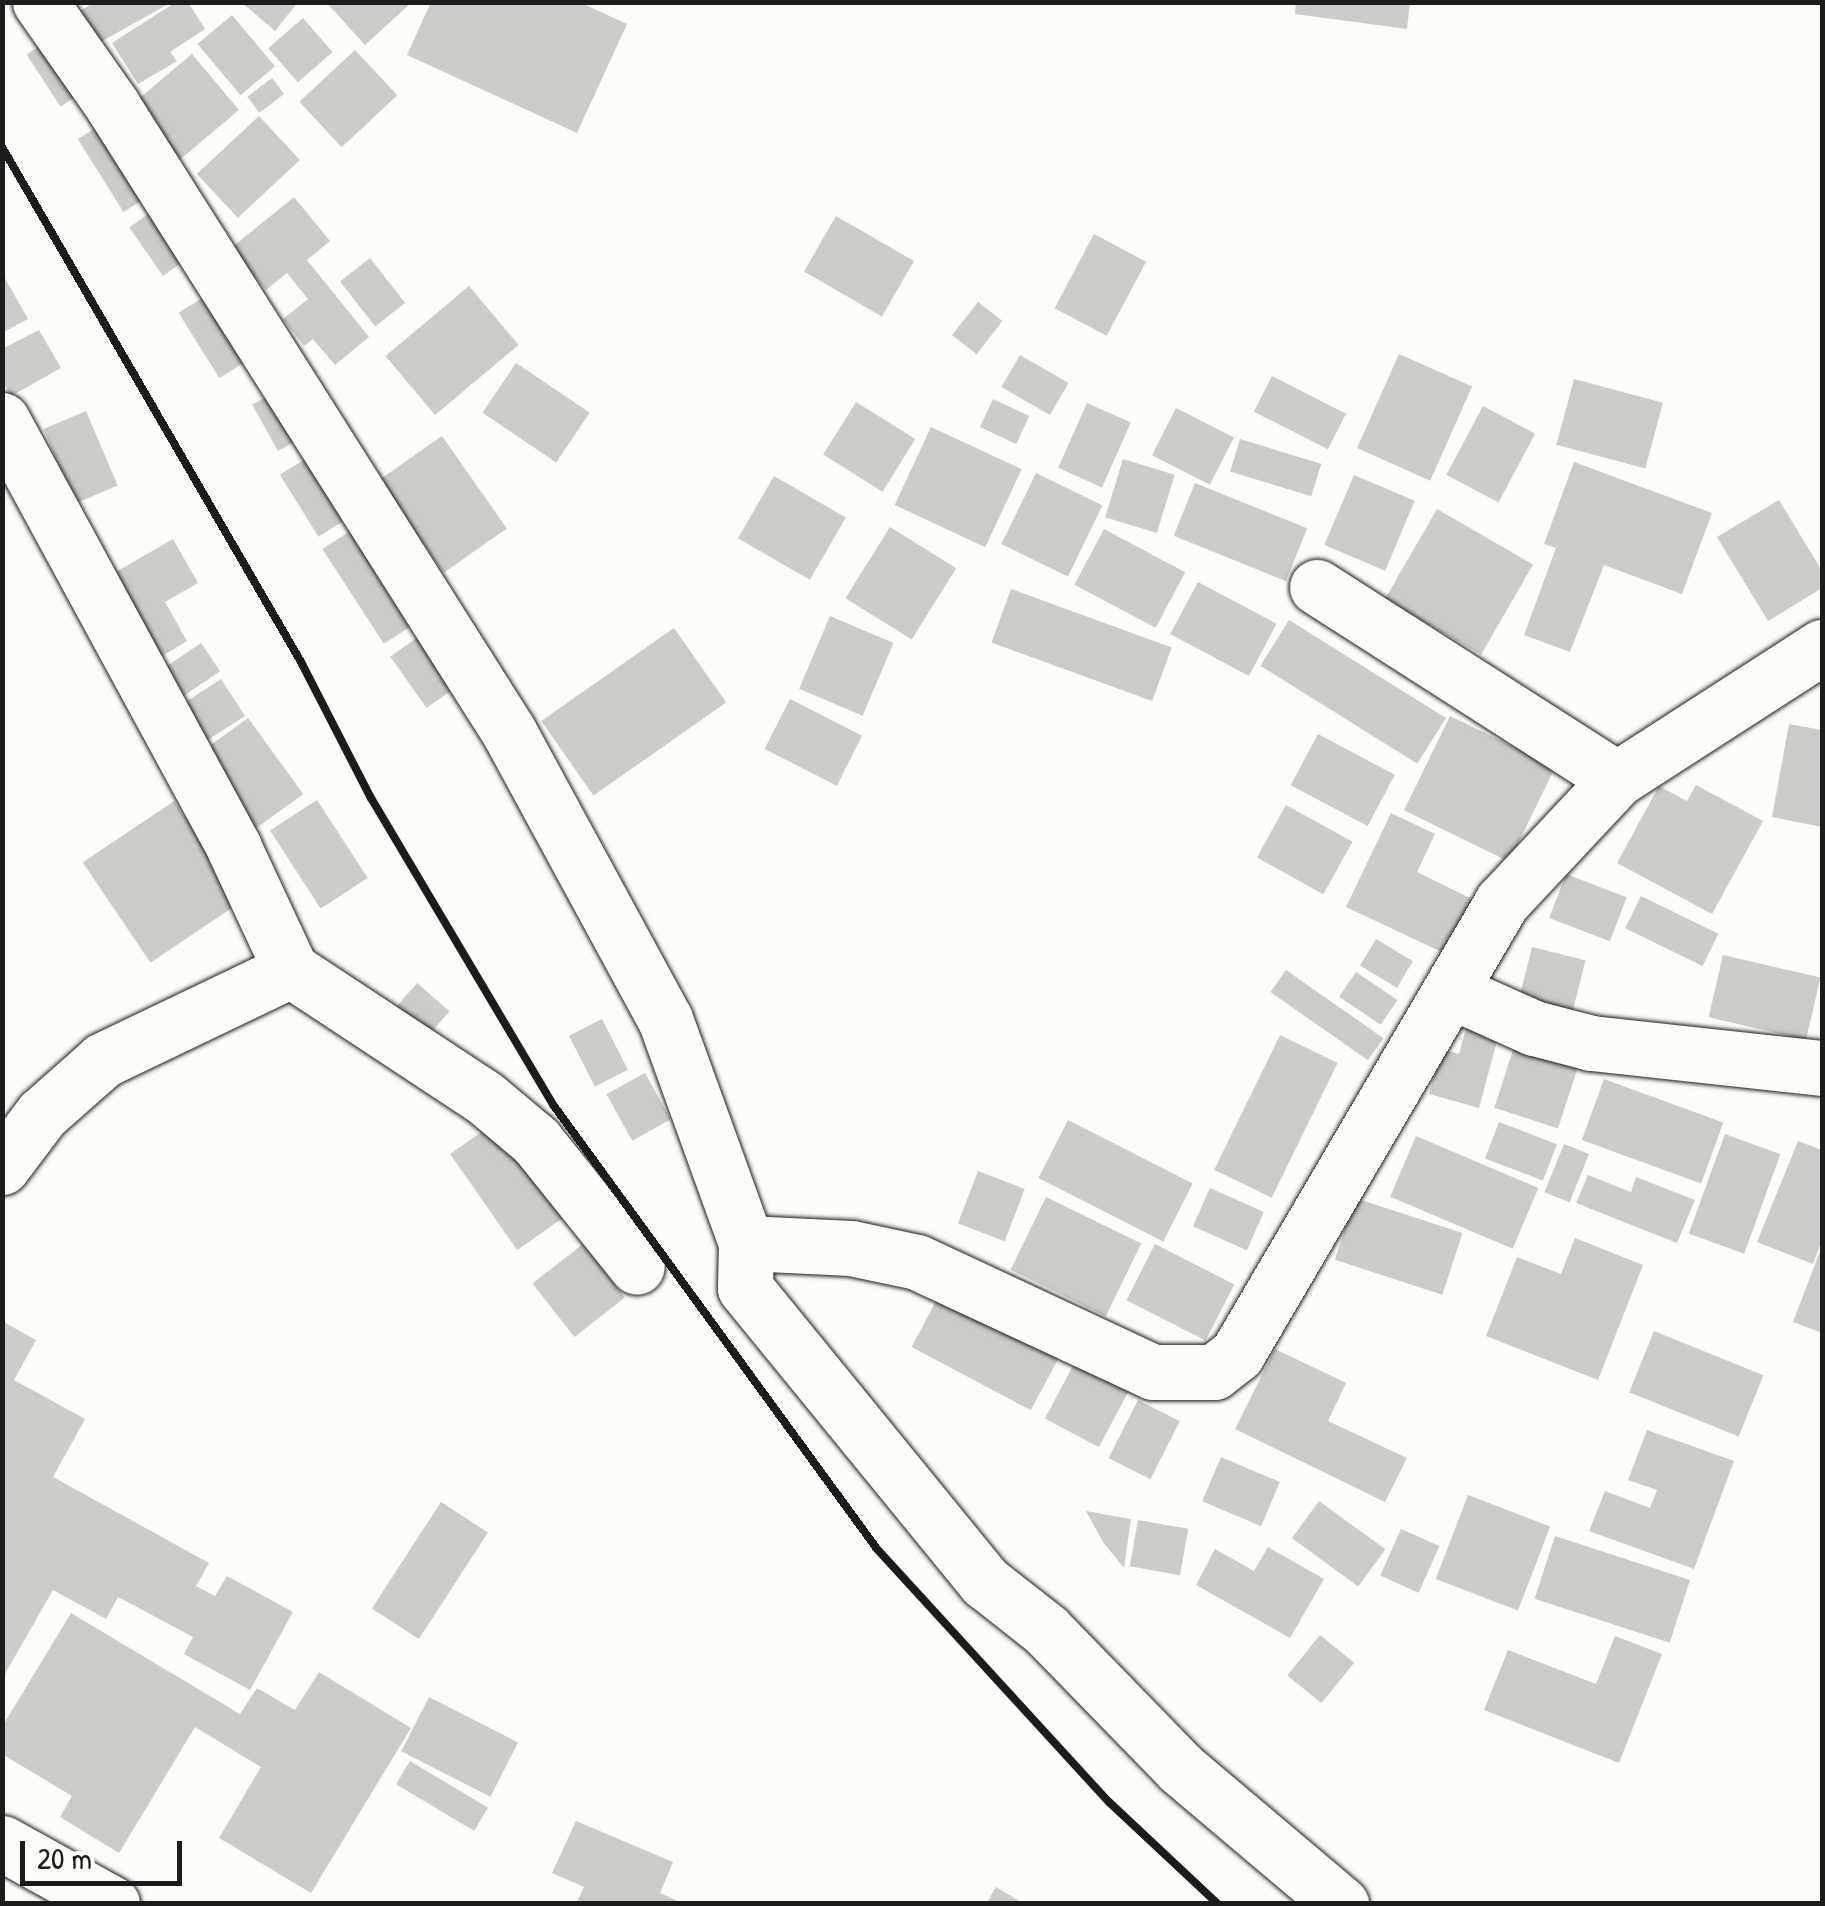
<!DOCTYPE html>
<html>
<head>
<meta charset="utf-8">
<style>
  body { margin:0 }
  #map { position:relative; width:1825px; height:1906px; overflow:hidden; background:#fdfcf7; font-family:"Patrick Hand",sans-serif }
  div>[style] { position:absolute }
  .building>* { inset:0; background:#cccbc8; transform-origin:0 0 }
  .roads { filter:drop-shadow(0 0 2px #1c1c1c) drop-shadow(0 0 2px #1c1c1c) }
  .minor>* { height:55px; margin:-27.5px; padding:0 27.5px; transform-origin:27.5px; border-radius:27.5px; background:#fdfcf7 }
  .highway>* { height:55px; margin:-27.5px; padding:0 27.5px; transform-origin:27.5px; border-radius:27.5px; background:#fdfcf7 }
  .rail>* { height:8px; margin:-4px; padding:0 4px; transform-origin:4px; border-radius:4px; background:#1c1c1c }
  span { translate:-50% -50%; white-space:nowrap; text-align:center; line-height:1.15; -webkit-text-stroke:8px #fdfcf7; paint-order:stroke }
  .frame { position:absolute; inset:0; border:5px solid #1c1c1c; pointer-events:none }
  .scale { position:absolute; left:20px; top:1841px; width:162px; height:45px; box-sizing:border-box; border:5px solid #1c1c1c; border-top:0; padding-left:12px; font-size:30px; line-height:35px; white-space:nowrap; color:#1c1c1c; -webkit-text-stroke:8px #fdfcf7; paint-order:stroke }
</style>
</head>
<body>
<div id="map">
  <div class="building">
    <div style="clip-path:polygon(95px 2px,172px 2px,97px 44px,78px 12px)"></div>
    <div style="clip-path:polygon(176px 2px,188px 2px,205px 29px,170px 52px,177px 61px,138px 84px,112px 43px)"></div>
    <div style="clip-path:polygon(241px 2px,298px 2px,275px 31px)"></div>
    <div style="clip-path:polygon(326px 2px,412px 2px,365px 45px)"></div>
    <div style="clip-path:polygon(431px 2px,579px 2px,627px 24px,577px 133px,407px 55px)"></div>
    <div style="clip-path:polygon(1296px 2px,1410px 2px,1407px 29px,1295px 14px)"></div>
    <div style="left:232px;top:15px;width:67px;height:45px;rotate:50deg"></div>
    <div style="left:303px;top:18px;width:45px;height:46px;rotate:49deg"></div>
    <div style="left:46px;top:42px;width:62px;height:23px;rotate:57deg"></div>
    <div style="left:355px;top:50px;width:62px;height:76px;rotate:47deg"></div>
    <div style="left:192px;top:54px;width:73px;height:77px;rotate:50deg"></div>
    <div style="left:272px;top:78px;width:20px;height:31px;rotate:53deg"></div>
    <div style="left:259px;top:116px;width:60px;height:85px;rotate:47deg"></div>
    <div style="left:105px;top:122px;width:86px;height:32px;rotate:58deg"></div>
    <div style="clip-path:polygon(294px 197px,330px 241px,307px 260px,369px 337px,335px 365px,313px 339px,304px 346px,283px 319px,308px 299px,287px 273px,266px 290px,231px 248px)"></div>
    <div style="left:157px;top:208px;width:59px;height:34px;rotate:55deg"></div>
    <div style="left:836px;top:216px;width:90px;height:64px;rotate:30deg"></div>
    <div style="left:1094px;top:234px;width:59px;height:84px;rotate:28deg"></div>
    <div style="left:370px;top:258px;width:57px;height:38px;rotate:52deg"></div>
    <div style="clip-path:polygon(2px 273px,28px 319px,2px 333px)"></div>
    <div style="left:469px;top:286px;width:77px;height:109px;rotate:50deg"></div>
    <div style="left:215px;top:290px;width:77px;height:43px;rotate:58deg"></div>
    <div style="left:978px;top:302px;width:31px;height:42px;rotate:38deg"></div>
    <div style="clip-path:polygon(39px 330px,61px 368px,11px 396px,2px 381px,2px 349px)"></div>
    <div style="left:1399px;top:354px;width:80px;height:103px;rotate:24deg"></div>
    <div style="left:1020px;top:355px;width:56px;height:37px;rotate:30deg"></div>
    <div style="left:516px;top:363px;width:89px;height:60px;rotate:34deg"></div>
    <div style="left:1272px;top:376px;width:83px;height:40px;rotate:27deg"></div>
    <div style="left:1574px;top:379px;width:92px;height:68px;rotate:15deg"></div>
    <div style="left:275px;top:392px;width:53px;height:26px;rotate:61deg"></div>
    <div style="left:993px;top:399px;width:40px;height:31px;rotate:25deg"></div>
    <div style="left:856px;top:402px;width:70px;height:62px;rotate:32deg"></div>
    <div style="left:1087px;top:403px;width:48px;height:71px;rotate:24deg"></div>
    <div style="left:1483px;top:406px;width:59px;height:78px;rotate:28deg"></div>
    <div style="left:1176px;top:408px;width:65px;height:53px;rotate:27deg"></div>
    <div style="left:86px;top:411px;width:81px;height:46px;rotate:67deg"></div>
    <div style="left:931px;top:427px;width:100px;height:86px;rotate:25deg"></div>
    <div style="left:442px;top:436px;width:113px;height:77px;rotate:55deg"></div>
    <div style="left:1240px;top:439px;width:85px;height:34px;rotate:17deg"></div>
    <div style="left:318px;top:451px;width:73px;height:45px;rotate:58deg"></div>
    <div style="left:1123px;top:459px;width:54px;height:61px;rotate:17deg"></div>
    <div style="clip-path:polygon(1574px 462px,1712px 513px,1682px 594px,1604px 565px,1570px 652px,1524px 635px,1556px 548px,1544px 544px)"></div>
    <div style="left:1036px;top:473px;width:74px;height:79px;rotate:26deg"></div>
    <div style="left:1354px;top:475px;width:66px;height:76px;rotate:23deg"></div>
    <div style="left:774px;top:476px;width:83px;height:72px;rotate:30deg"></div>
    <div style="left:1195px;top:483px;width:121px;height:57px;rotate:22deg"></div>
    <div style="clip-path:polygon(1779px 500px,1822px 571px,1822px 588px,1768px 621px,1717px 537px)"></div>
    <div style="left:1437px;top:509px;width:111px;height:104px;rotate:30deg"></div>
    <div style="left:361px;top:524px;width:113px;height:46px;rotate:57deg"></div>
    <div style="left:890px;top:527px;width:78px;height:84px;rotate:32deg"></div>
    <div style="left:1104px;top:529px;width:92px;height:63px;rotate:28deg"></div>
    <div style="clip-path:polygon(173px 539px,198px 583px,165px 602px,187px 641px,151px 663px,102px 580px)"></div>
    <div style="left:1198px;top:582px;width:89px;height:59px;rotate:28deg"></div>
    <div style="left:1011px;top:589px;width:171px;height:57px;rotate:20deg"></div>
    <div style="left:830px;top:616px;width:69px;height:79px;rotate:23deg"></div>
    <div style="left:1289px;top:620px;width:185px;height:54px;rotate:32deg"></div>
    <div style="left:674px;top:628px;width:91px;height:162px;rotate:55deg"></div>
    <div style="left:428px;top:630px;width:63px;height:46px;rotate:55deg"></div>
    <div style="left:201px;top:643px;width:34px;height:63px;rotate:56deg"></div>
    <div style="left:221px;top:679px;width:44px;height:48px;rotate:57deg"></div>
    <div style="left:790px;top:699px;width:81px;height:56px;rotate:27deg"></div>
    <div style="left:1450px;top:716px;width:117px;height:105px;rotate:26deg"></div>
    <div style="left:248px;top:718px;width:94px;height:61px;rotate:54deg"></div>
    <div style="clip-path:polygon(1789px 724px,1822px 730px,1822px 827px,1772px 817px)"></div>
    <div style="left:1318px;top:734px;width:87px;height:58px;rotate:28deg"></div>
    <div style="clip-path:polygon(1696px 785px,1763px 821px,1712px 914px,1617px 863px,1659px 786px,1687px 801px)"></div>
    <div style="left:317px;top:800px;width:93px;height:56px;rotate:57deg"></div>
    <div style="left:174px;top:801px;width:121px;height:110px;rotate:56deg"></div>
    <div style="left:1286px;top:805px;width:76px;height:60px;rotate:29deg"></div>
    <div style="clip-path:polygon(1391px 813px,1435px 834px,1417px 872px,1472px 899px,1446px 954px,1346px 907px)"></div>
    <div style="left:1566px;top:874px;width:65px;height:47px;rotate:21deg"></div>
    <div style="left:1641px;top:896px;width:86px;height:36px;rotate:26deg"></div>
    <div style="left:1376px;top:939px;width:43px;height:31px;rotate:31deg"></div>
    <div style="left:1532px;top:947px;width:55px;height:65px;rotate:14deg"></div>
    <div style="left:1723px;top:955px;width:100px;height:64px;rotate:13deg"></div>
    <div style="left:1286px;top:970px;width:119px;height:27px;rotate:35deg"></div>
    <div style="left:1356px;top:972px;width:50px;height:30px;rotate:34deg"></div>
    <div style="left:417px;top:983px;width:43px;height:32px;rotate:41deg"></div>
    <div style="left:602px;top:1019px;width:57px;height:37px;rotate:63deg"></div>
    <div style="clip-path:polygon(1466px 1028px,1498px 1037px,1479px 1108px,1429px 1094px,1442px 1049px,1459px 1054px)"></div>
    <div style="left:1280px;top:1035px;width:64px;height:150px;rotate:26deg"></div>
    <div style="left:1515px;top:1044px;width:67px;height:67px;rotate:18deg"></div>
    <div style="left:645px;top:1073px;width:53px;height:44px;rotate:61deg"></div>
    <div style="left:1604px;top:1079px;width:127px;height:65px;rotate:20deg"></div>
    <div style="left:1068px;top:1120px;width:140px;height:65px;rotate:27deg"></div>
    <div style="left:496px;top:1122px;width:117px;height:56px;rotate:55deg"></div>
    <div style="left:1499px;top:1122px;width:62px;height:39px;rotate:21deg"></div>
    <div style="left:1725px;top:1134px;width:59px;height:106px;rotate:20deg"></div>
    <div style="left:1416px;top:1136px;width:133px;height:66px;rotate:23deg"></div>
    <div style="clip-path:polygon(1798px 1141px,1822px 1150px,1822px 1240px,1813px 1264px,1757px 1242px)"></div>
    <div style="left:1564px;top:1144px;width:27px;height:52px;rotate:22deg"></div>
    <div style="left:978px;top:1171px;width:50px;height:56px;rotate:21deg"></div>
    <div style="clip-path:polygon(1588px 1175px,1631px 1192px,1636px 1177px,1695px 1200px,1677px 1243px,1576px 1203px)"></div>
    <div style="left:1210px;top:1188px;width:59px;height:42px;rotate:24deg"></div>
    <div style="left:1046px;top:1197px;width:106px;height:81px;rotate:26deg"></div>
    <div style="left:1355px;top:1198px;width:113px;height:65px;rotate:18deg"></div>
    <div style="clip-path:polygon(1575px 1238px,1643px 1265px,1598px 1380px,1486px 1336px,1517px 1257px,1561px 1274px)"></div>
    <div style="left:583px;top:1244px;width:68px;height:64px;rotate:52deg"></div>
    <div style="left:1155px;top:1244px;width:89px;height:63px;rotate:27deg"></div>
    <div style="clip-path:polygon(1822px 1246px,1822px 1333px,1793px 1322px)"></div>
    <div style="left:944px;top:1286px;width:135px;height:69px;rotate:28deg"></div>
    <div style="clip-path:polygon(2px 1321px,36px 1340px,14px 1380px,85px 1419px,53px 1477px,209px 1563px,196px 1586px,215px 1596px,227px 1576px,293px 1612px,250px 1690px,184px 1654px,193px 1637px,118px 1597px,106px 1619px,53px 1590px,2px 1679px)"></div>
    <div style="left:1654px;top:1331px;width:118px;height:66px;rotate:22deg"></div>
    <div style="clip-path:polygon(1275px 1349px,1346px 1383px,1328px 1421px,1407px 1458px,1385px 1502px,1235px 1429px)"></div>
    <div style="left:1075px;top:1362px;width:61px;height:64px;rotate:28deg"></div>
    <div style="left:1138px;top:1400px;width:47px;height:65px;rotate:27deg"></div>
    <div style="clip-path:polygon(1647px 1430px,1734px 1461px,1694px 1569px,1589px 1531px,1605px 1491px,1650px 1508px,1657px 1490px,1628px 1480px)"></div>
    <div style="left:1221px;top:1457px;width:64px;height:48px;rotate:23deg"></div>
    <div style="left:1468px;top:1495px;width:88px;height:90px;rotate:21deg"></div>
    <div style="left:1319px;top:1501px;width:82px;height:46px;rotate:36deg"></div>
    <div style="left:441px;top:1502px;width:56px;height:127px;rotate:33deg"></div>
    <div style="clip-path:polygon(1086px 1511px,1131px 1519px,1124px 1568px,1103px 1542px)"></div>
    <div style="left:1138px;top:1520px;width:51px;height:47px;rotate:10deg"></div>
    <div style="left:1401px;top:1529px;width:42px;height:51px;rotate:24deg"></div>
    <div style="left:1555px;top:1536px;width:142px;height:66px;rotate:18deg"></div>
    <div style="clip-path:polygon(1268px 1547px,1324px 1579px,1290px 1638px,1196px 1585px,1215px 1549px,1254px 1571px)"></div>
    <div style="clip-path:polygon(71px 1613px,240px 1714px,257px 1688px,295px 1710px,319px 1672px,411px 1728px,311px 1893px,219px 1838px,261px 1767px,195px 1727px,119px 1853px,60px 1817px,72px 1796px,2px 1754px,2px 1727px)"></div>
    <div style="left:1320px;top:1635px;width:44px;height:52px;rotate:39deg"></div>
    <div style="clip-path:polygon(1615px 1636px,1662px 1654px,1619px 1763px,1484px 1710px,1508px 1650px,1596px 1684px)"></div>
    <div style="left:429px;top:1697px;width:100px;height:61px;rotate:27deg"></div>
    <div style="left:410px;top:1761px;width:91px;height:27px;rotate:31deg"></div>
    <div style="clip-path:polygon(576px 1821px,673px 1862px,660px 1893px,684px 1904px,576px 1904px,584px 1887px,552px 1873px)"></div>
    <div style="clip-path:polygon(996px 1887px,1024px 1904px,986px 1904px)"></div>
  </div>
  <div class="roads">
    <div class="minor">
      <div style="left:40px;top:2px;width:126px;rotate:55deg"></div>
      <div style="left:112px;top:105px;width:742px;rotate:57.66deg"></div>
      <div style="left:509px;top:732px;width:327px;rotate:61.5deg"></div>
      <div style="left:665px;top:1019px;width:238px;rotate:70.1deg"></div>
      <div style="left:746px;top:1243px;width:45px;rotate:91.3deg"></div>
      <div style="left:745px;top:1288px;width:380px;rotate:50.8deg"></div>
      <div style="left:985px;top:1582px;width:78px;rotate:38.2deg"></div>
      <div style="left:1046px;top:1630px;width:192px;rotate:45.8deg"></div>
      <div style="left:1180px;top:1768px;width:211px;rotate:40.2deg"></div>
      <div style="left:2px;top:420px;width:487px;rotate:61.5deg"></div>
      <div style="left:234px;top:848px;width:135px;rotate:65deg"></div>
      <div style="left:291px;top:970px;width:232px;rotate:33.4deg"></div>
      <div style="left:485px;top:1098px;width:67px;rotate:40.1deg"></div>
      <div style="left:536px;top:1141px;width:161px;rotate:51.3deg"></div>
      <div style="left:1317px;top:587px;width:356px;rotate:32.6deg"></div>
      <div style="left:1451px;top:991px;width:91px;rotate:24deg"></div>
      <div style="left:1534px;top:1028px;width:59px;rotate:14.7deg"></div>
      <div style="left:1591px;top:1043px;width:232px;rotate:6.2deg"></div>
      <div style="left:2px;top:1167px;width:66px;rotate:-53deg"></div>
      <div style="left:42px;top:1114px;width:81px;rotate:-41.5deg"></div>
      <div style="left:103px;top:1060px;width:208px;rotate:-25.6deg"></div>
      <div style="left:746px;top:1243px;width:105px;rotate:2.7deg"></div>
      <div style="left:851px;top:1248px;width:67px;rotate:12deg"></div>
      <div style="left:917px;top:1262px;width:260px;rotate:25deg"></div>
      <div style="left:1153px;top:1372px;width:61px"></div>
      <div style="left:1214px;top:1372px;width:29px;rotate:-38deg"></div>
      <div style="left:1237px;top:1354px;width:524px;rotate:-59.62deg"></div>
      <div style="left:1502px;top:902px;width:168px;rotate:-46.9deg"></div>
      <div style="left:1617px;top:779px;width:244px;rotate:-32.8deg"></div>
    </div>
    <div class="highway">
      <div style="left:2px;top:1843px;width:126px;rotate:29deg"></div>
    </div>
  </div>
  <div class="rail">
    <div style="left:2px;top:147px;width:596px;rotate:59.86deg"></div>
    <div style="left:301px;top:662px;width:153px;rotate:62.8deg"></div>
    <div style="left:371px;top:798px;width:358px;rotate:59.3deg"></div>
    <div style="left:554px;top:1106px;width:548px;rotate:53.9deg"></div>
    <div style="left:877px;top:1549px;width:343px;rotate:47.5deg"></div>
    <div style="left:1109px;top:1802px;width:149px;rotate:43.1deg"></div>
  </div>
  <div class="frame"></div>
  <div class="scale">20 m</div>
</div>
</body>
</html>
